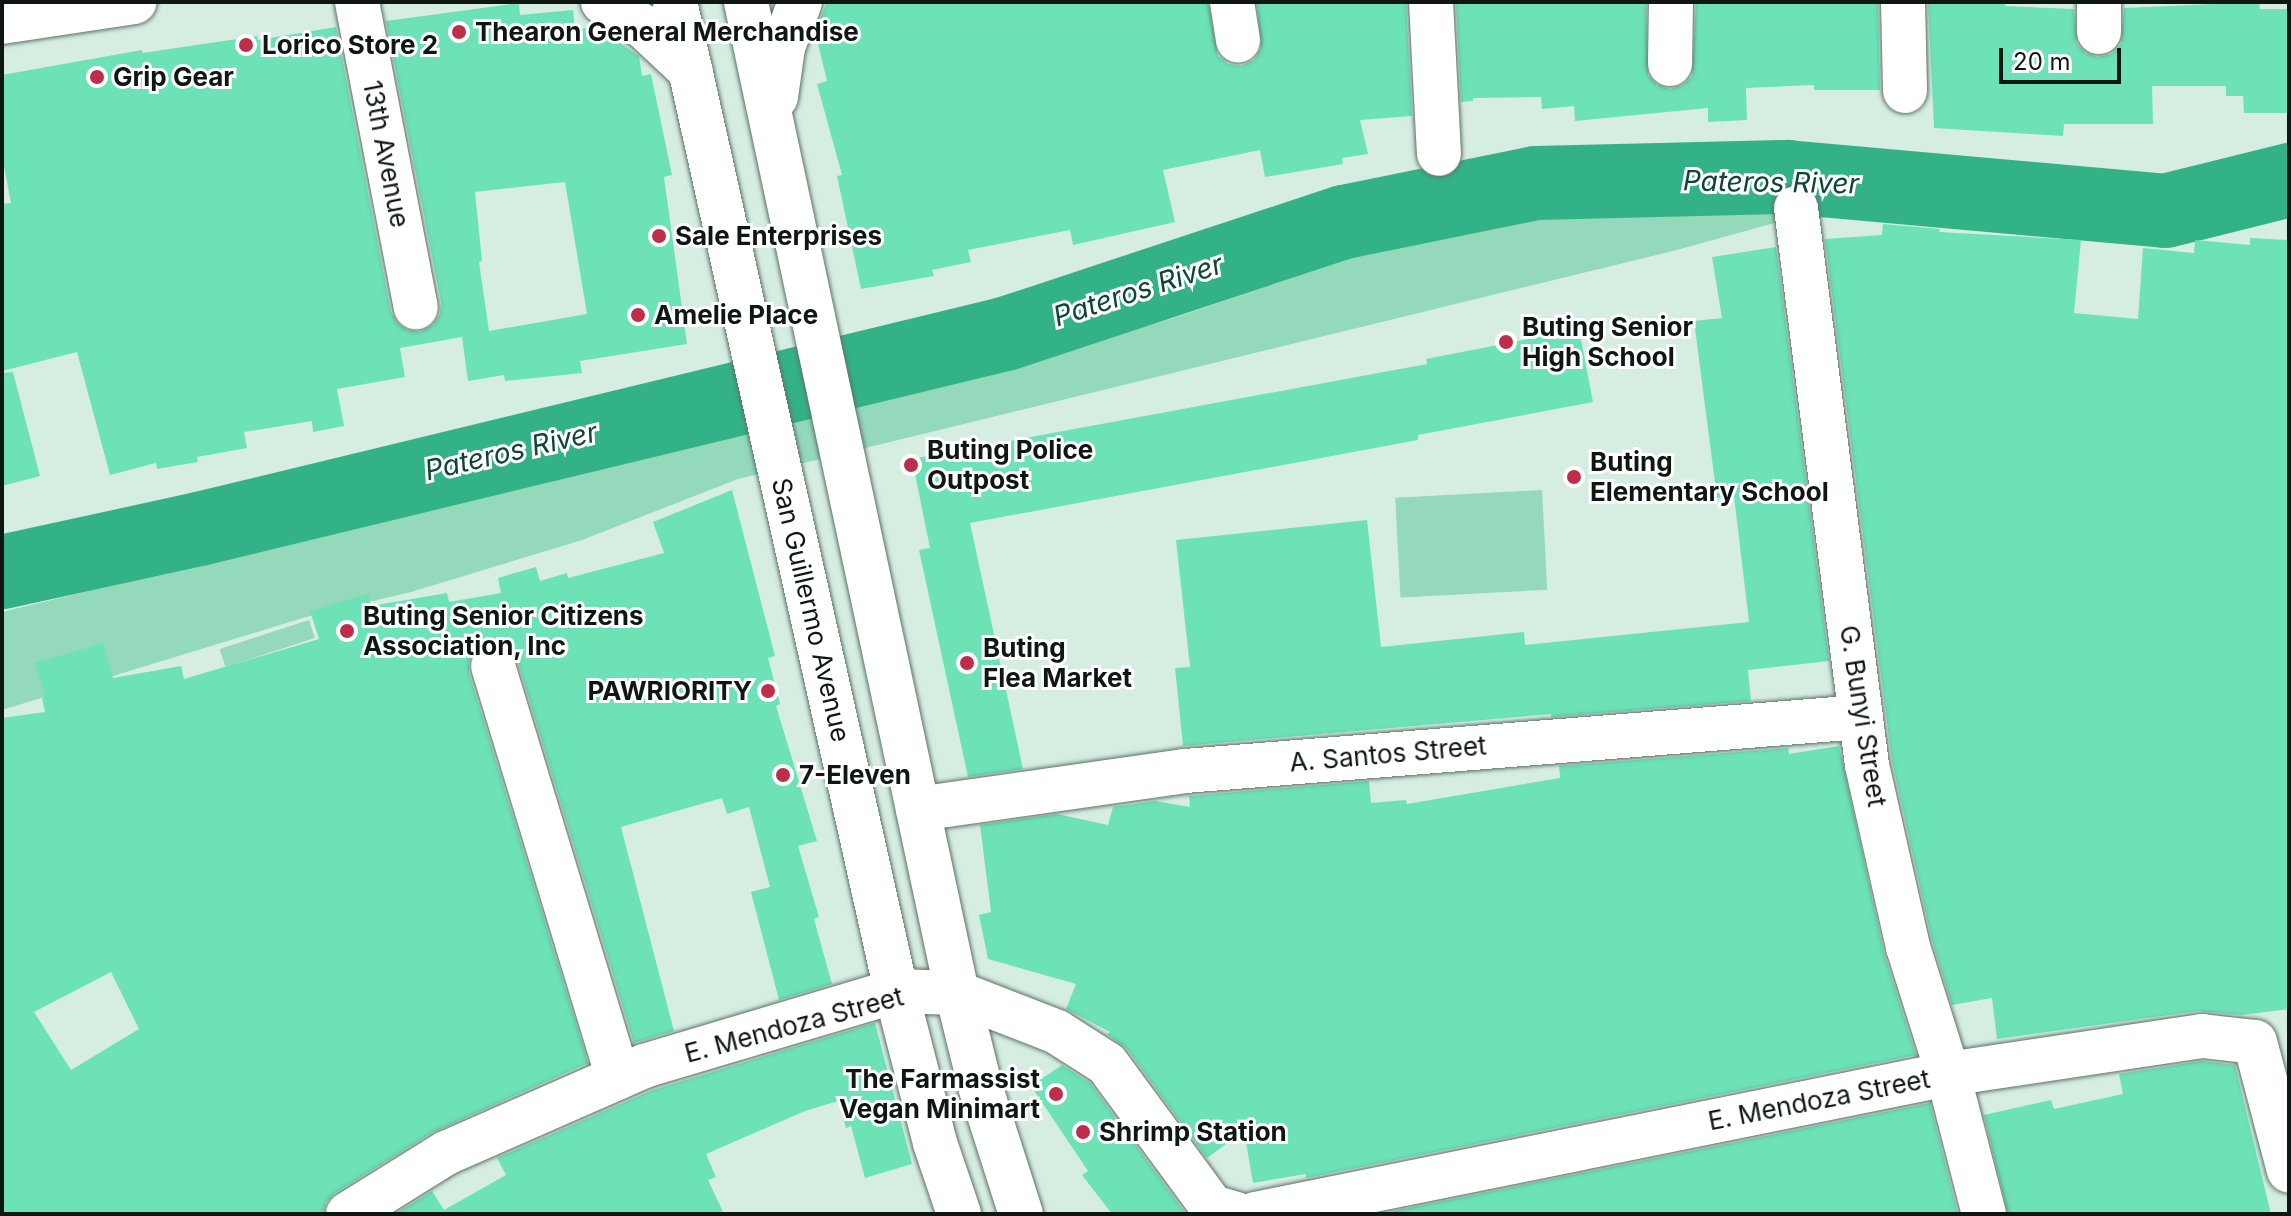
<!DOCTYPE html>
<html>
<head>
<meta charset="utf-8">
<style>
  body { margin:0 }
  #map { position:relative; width:2291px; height:1216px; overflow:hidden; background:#d6eee2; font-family:Inter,sans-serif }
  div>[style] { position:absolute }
  .green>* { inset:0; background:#94d9bc; transform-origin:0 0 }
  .river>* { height:74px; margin:-37px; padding:0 37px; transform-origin:37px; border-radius:37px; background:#33b287 }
  .building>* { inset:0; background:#6ce2b6 }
  .roads { filter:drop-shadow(0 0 2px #5d7269) drop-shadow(0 0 2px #5d7269) }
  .minor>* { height:44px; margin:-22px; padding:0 22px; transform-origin:22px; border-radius:22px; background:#fff }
  .tertiary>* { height:44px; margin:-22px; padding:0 22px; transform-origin:22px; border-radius:22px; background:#fff }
  .secondary>* { height:44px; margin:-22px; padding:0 22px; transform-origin:22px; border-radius:22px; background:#fff }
  .dots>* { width:22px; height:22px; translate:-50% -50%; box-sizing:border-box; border:4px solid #fff; border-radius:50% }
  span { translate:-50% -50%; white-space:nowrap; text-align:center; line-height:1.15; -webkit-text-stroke:6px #fff; paint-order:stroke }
  .poi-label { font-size:26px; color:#0f1713; font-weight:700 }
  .left { translate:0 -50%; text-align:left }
  .right { translate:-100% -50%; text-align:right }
  .street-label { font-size:26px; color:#0f1713 }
  .water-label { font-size:28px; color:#114533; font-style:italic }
  .frame { position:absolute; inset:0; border:4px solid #0f1713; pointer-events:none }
  .scale { position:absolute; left:1999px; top:48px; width:122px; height:36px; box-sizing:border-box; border:4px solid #0f1713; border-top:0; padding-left:10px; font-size:24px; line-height:28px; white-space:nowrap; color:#0f1713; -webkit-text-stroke:6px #fff; paint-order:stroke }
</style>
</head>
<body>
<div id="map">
  <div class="green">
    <div style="clip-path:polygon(1785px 201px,1789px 219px,1673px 251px,738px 479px,582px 540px,411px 592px,306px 617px,2px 710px,2px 612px,994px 371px,1177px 317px,1363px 254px,1533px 219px)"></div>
    <div style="left:1542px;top:490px;width:100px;height:147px;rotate:87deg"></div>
    <div style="left:309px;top:620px;width:19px;height:94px;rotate:72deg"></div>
  </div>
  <div class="river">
    <div style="left:2px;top:572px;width:202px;rotate:-12.3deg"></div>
    <div style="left:199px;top:529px;width:829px;rotate:-13.6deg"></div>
    <div style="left:1005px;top:334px;width:357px;rotate:-18.3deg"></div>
    <div style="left:1344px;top:222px;width:196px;rotate:-11.5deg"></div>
    <div style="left:1536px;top:183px;width:251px;rotate:-1.4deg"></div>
    <div style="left:1787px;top:177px;width:380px;rotate:5.1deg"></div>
    <div style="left:2165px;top:211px;width:128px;rotate:-14deg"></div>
  </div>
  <div class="building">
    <div style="clip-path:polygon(827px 2px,1208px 2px,1218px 56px,1228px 64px,1241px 66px,1254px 60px,1261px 49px,1257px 2px,1406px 2px,1412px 116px,1360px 120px,1368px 154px,1342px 158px,1343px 164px,1265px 177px,1260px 150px,1163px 170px,1175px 222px,1073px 245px,1070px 230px,968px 250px,971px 262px,932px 270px,934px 276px,861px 289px,837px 176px,842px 175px,817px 84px,827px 81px,817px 40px,817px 27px)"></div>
    <div style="clip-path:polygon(1456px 2px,1646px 2px,1648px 75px,1657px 85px,1670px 89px,1683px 85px,1692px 76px,1696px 4px,1878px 2px,1880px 90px,1814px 90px,1814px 85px,1746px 88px,1747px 120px,1708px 122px,1708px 108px,1575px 121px,1574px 106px,1542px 109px,1541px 97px,1473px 98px,1473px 101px,1461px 102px)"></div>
    <div style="clip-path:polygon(1928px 2px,2005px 2px,2005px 6px,2074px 9px,2077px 44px,2086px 53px,2098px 57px,2111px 54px,2121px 44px,2124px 8px,2259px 2px,2260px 9px,2289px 9px,2289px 113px,2244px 113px,2243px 96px,2226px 96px,2226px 86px,2152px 86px,2153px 124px,2064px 124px,2063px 136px,1934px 128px)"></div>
    <div style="clip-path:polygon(evenodd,519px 3px,520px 15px,573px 10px,575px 30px,595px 26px,639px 56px,642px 76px,651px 74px,672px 175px,664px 177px,687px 344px,580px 361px,582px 373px,505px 381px,504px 375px,468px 381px,462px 337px,400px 348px,405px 377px,337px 389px,344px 426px,313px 432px,312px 421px,244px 432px,247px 448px,197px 457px,198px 462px,157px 469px,156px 463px,110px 475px,77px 352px,2px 371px,2px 204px,11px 203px,2px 156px,2px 75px,142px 50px,142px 53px,257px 36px,258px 40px,336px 27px,391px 312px,398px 324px,407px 330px,420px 332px,433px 325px,440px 314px,441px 302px,386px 21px,519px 3px,565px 182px,587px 314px,489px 331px,479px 262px,482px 261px,475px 192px,565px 182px)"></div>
    <div style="clip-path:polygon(1883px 224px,1940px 229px,1939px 232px,2081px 240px,2074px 313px,2138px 319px,2143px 248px,2194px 253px,2195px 240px,2250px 245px,2250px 238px,2289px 240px,2289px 1009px,2241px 1015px,2198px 1011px,1997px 1039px,1992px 998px,1952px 1005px,1932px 940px,1892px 761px,1825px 239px,1882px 235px)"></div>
    <div style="clip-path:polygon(1776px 247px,1829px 661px,1748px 670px,1751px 701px,1551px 717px,1551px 714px,1183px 746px,1175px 668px,1190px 667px,1176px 540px,1367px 520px,1381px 647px,1524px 632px,1525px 645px,1749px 622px,1734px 496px,1717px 498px,1694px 321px,1722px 318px,1712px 257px)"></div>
    <div style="clip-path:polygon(1579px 329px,1593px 402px,1418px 435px,1418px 440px,970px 523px,1023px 769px,968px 777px,919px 550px,930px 548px,912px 459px,1427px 364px,1426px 359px)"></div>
    <div style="clip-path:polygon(13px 372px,40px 476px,2px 486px,2px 373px)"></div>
    <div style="clip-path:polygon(evenodd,732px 490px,775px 656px,768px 658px,780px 704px,776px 706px,817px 841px,798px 846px,819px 917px,814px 919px,832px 984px,779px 1000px,751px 892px,770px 887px,749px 807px,727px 814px,722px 798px,621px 827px,674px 1031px,634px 1043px,517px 659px,509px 647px,499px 642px,486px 642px,474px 650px,469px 661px,469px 673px,588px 1063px,433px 1132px,335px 1193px,326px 1202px,323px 1214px,2px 1214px,2px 718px,45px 712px,42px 698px,45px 697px,35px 663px,103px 643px,113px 678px,181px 666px,184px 679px,319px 639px,310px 611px,368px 594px,371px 606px,447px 593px,449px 602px,501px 593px,498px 578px,536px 567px,540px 581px,567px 573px,568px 578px,664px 553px,653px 522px,732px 490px,111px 972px,139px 1029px,71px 1070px,34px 1012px,111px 972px)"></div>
    <div style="clip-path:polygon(1839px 746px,1884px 953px,1916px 1055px,1306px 1178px,1306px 1174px,1253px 1183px,1244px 1131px,1207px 1158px,1127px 1049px,1107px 1034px,1110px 1032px,1066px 1009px,1076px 984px,988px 959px,979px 915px,991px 912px,980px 825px,1057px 814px,1108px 825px,1113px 807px,1155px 801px,1190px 807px,1189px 796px,1369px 781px,1371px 803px,1406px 800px,1407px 804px,1560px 778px,1559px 766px,1788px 748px,1789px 754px)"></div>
    <div style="clip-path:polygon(875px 1023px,912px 1164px,865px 1178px,851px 1126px,846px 1128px,838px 1101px,805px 1111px,706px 1154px,716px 1177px,708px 1180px,724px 1214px,395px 1214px,432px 1191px,444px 1210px,506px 1175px,497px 1158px,653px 1090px)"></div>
    <div style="clip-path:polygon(2202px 1061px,2235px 1065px,2271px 1214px,2008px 1214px,1984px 1115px,2051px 1100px,2054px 1109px,2123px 1094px,2119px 1074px)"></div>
    <div style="clip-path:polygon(1062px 1065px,1090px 1083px,1186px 1214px,1112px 1214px,1082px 1175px,1088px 1171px,1031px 1086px)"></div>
    <div style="clip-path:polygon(1930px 1103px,1958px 1214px,1389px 1214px,1389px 1212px)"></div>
  </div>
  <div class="roads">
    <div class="minor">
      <div style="left:357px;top:2px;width:311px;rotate:79.1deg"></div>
      <div style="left:1232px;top:2px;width:39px;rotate:81deg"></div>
      <div style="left:1431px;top:2px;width:152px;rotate:87deg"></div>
      <div style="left:1903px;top:2px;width:89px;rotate:88.7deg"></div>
      <div style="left:2099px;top:32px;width:30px;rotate:-90deg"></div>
      <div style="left:1670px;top:64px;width:62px;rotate:-89.1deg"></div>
      <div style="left:1796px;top:208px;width:562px;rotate:82.74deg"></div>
      <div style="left:1867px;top:765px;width:187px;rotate:77.3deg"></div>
      <div style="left:1908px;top:947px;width:133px;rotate:72.5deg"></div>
      <div style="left:1948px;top:1074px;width:145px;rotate:75.6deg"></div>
      <div style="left:493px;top:666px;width:430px;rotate:73.1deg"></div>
      <div style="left:918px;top:809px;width:270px;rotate:-8.1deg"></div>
      <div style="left:1185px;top:771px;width:678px;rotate:-4.57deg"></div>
      <div style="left:957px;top:993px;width:107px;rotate:21.3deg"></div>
      <div style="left:1057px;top:1032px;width:59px;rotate:32.6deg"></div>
      <div style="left:1107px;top:1064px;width:177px;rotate:53.7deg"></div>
      <div style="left:1212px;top:1207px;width:25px;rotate:16deg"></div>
      <div style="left:1255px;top:1214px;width:707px;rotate:-11.42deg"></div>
      <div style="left:1948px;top:1074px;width:257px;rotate:-8.5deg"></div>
      <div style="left:2202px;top:1036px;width:53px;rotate:6.5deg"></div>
      <div style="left:2255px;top:1042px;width:133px;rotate:75.2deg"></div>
    </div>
    <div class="tertiary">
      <div style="left:348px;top:1214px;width:115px;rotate:-31.9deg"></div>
      <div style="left:446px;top:1153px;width:216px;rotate:-23.7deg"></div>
      <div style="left:644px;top:1066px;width:263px;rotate:-16.6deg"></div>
      <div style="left:896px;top:991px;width:61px;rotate:1.9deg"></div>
    </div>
    <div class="secondary">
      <div style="left:603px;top:2px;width:48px;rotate:31.4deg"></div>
      <div style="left:644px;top:27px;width:64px;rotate:43.1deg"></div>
      <div style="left:675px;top:2px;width:1013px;rotate:77.4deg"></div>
      <div style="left:896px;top:991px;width:157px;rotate:75.6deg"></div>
      <div style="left:935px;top:1143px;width:75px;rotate:71.3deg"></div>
      <div style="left:746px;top:2px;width:1013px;rotate:77.98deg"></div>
      <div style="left:957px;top:993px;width:99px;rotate:76deg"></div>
      <div style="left:981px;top:1089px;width:131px;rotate:72.3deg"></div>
      <div style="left:2px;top:22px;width:134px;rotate:-8.6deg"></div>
      <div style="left:776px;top:97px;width:50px;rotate:-82deg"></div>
      <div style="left:783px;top:47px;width:48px;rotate:-69.3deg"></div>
    </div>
  </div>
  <div class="dots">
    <div style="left:459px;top:32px;background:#be2e48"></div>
    <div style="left:246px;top:45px;background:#be2e48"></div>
    <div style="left:97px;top:77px;background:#be2e48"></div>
    <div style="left:659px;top:236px;background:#be2e48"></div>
    <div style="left:638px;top:315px;background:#be2e48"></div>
    <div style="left:1506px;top:342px;background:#be2e48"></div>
    <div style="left:911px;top:465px;background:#be2e48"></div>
    <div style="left:1574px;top:477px;background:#be2e48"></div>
    <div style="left:347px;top:631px;background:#be2e48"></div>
    <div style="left:967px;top:663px;background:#be2e48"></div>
    <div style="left:768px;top:691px;background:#be2e48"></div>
    <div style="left:783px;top:775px;background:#be2e48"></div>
    <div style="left:1056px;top:1094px;background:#be2e48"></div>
    <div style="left:1083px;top:1132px;background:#be2e48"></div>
  </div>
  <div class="poi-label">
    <span class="left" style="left:475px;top:32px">Thearon General Merchandise</span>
    <span class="left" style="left:262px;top:45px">Lorico Store 2</span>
    <span class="left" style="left:113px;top:77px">Grip Gear</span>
    <span class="left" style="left:675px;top:236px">Sale Enterprises</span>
    <span class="left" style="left:654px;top:315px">Amelie Place</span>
    <span class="left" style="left:1522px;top:342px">Buting Senior<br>High School</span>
    <span class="left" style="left:927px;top:465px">Buting Police<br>Outpost</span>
    <span class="left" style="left:1590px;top:477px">Buting<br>Elementary School</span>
    <span class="left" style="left:363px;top:631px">Buting Senior Citizens<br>Association, Inc</span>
    <span class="left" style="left:983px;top:663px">Buting<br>Flea Market</span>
    <span class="right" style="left:752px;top:691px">PAWRIORITY</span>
    <span class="left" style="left:799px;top:775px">7-Eleven</span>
    <span class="right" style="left:1040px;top:1094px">The Farmassist<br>Vegan Minimart</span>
    <span class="left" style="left:1099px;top:1132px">Shrimp Station</span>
  </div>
  <div class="street-label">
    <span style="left:386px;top:154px;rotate:79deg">13th Avenue</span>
    <span style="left:811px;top:610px;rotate:77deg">San Guillermo Avenue</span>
    <span style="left:1863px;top:716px;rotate:81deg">G. Bunyi Street</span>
    <span style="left:1388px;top:754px;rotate:-5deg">A. Santos Street</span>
    <span style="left:794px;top:1025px;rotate:-15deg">E. Mendoza Street</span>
    <span style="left:1819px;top:1100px;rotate:-11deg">E. Mendoza Street</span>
  </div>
  <div class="water-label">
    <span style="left:1771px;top:182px;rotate:1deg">Pateros River</span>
    <span style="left:1138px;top:290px;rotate:-18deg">Pateros River</span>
    <span style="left:511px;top:451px;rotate:-13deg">Pateros River</span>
  </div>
  <div class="frame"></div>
  <div class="scale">20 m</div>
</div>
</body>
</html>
